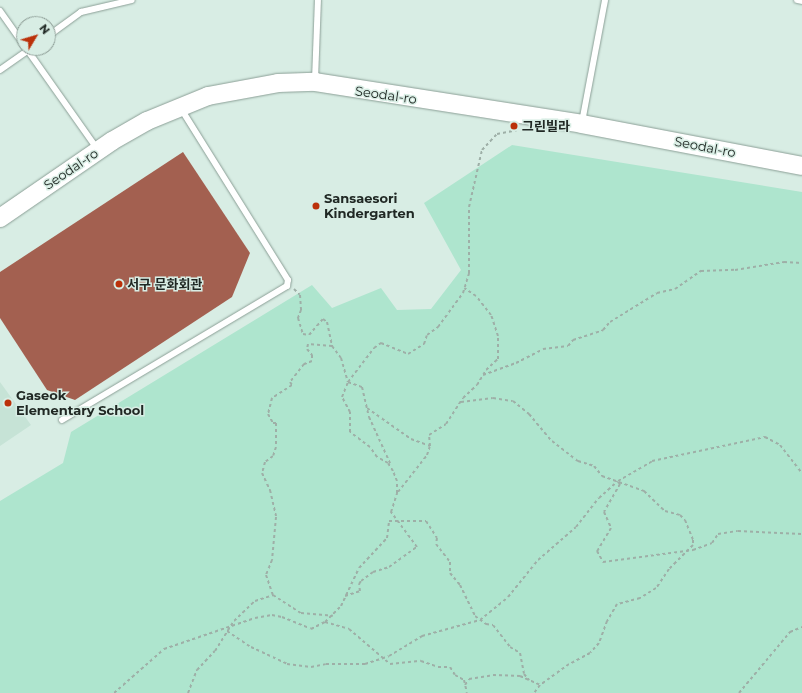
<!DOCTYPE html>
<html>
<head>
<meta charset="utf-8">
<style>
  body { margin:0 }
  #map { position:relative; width:802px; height:693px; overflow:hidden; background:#d8ede4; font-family:Montserrat,"Noto Sans KR",sans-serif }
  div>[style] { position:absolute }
  .built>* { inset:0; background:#c6e3d6 }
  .green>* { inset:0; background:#aee5ce }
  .building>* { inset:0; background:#a36050 }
  .path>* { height:2px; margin-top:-1px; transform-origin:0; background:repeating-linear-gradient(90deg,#9eafa7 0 3px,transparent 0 6px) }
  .roads { filter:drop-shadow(0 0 1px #8b9f96) drop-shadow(0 0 1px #8b9f96) }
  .lane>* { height:6px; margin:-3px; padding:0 3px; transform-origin:3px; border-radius:3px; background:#fff }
  .secondary>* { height:18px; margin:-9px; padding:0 9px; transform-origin:9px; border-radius:9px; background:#fff }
  .dots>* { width:11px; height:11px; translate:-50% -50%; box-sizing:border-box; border:2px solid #d8ede4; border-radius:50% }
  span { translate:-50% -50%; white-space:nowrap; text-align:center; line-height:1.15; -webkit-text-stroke:3px #d8ede4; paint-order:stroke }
  .street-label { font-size:13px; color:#202824 }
  .poi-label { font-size:13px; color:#202824; font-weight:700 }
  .left { translate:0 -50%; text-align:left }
  .north { position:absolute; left:16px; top:16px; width:40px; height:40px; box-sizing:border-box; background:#d8ede4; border:1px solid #8e9e97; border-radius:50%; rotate:52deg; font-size:11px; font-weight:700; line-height:16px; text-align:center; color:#202824 }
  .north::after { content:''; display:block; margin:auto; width:14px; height:18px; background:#bb310a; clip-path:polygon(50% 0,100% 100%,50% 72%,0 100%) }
</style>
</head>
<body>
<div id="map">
  <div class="built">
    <div style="clip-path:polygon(0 382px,31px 425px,0 446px)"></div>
  </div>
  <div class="green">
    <div style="clip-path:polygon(512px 145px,802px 192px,802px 693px,0 693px,0 501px,63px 463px,71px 432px,312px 285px,332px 308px,381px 288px,397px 310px,431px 309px,461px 270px,424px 203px)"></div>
  </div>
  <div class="building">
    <div style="clip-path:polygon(183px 152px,250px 253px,232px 297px,75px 400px,47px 390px,0 318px,0 272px)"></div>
  </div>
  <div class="path">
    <div style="left:294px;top:289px;width:8px;rotate:45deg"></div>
    <div style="left:300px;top:295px;width:15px;rotate:86deg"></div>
    <div style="left:301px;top:310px;width:9px;rotate:111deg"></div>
    <div style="left:298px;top:318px;width:17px;rotate:73deg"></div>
    <div style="left:303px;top:334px;width:6px;rotate:9deg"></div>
    <div style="left:309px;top:335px;width:21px;rotate:-49deg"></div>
    <div style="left:323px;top:319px;width:5px;rotate:37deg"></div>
    <div style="left:327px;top:322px;width:25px;rotate:78deg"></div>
    <div style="left:332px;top:346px;width:15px;rotate:53deg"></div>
    <div style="left:341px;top:358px;width:25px;rotate:74deg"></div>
    <div style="left:332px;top:346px;width:24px;rotate:-175deg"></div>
    <div style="left:308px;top:344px;width:5px;rotate:101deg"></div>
    <div style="left:307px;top:349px;width:8px;rotate:50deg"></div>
    <div style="left:312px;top:355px;width:6px;rotate:90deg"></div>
    <div style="left:312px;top:361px;width:9px;rotate:159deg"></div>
    <div style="left:304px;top:364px;width:23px;rotate:128deg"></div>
    <div style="left:290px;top:382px;width:4px;rotate:56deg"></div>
    <div style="left:292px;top:385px;width:24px;rotate:147deg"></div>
    <div style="left:272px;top:398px;width:16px;rotate:104deg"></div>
    <div style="left:268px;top:414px;width:10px;rotate:61deg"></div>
    <div style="left:273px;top:423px;width:3px"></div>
    <div style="left:276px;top:423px;width:24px;rotate:90deg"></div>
    <div style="left:276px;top:447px;width:9px;rotate:108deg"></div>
    <div style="left:273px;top:456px;width:10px;rotate:143deg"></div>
    <div style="left:265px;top:462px;width:11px;rotate:105deg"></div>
    <div style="left:262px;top:473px;width:19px;rotate:65deg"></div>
    <div style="left:270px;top:490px;width:28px;rotate:77deg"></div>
    <div style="left:276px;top:517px;width:43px;rotate:95.3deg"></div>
    <div style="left:272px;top:560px;width:16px;rotate:112deg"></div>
    <div style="left:266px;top:575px;width:21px;rotate:71deg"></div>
    <div style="left:273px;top:595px;width:33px;rotate:33deg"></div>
    <div style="left:301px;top:613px;width:32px;rotate:5deg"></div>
    <div style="left:483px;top:375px;width:35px;rotate:-20deg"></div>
    <div style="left:516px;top:363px;width:30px;rotate:-27deg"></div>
    <div style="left:543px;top:349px;width:25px;rotate:-7deg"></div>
    <div style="left:568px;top:346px;width:8px;rotate:-50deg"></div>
    <div style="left:573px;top:340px;width:32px;rotate:-18deg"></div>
    <div style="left:603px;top:330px;width:11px;rotate:-49deg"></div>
    <div style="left:610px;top:322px;width:55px;rotate:-31.7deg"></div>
    <div style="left:657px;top:293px;width:18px;rotate:-13deg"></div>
    <div style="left:675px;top:289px;width:32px;rotate:-35deg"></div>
    <div style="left:701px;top:271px;width:34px;rotate:-2deg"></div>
    <div style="left:735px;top:270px;width:50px;rotate:-9.3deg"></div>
    <div style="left:784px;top:262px;width:18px;rotate:3deg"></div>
    <div style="left:348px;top:382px;width:15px;rotate:20deg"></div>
    <div style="left:362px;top:387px;width:31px;rotate:77deg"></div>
    <div style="left:369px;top:417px;width:51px;rotate:65.5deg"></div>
    <div style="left:461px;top:402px;width:32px;rotate:-7deg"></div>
    <div style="left:493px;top:398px;width:20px;rotate:9deg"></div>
    <div style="left:513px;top:401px;width:21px;rotate:39deg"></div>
    <div style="left:529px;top:414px;width:35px;rotate:50deg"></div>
    <div style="left:552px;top:441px;width:33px;rotate:38deg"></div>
    <div style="left:578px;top:461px;width:17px;rotate:17deg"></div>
    <div style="left:594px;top:466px;width:13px;rotate:51deg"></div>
    <div style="left:602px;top:476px;width:45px;rotate:19.7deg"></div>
    <div style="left:644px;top:491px;width:29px;rotate:44deg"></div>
    <div style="left:665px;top:511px;width:16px;rotate:15deg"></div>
    <div style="left:680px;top:515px;width:7px;rotate:45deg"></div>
    <div style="left:685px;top:520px;width:22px;rotate:68deg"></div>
    <div style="left:693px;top:540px;width:5px;rotate:90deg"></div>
    <div style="left:693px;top:545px;width:34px;rotate:135deg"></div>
    <div style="left:669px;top:569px;width:23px;rotate:124deg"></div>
    <div style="left:656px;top:588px;width:19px;rotate:148deg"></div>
    <div style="left:640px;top:598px;width:24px;rotate:165deg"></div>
    <div style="left:617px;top:604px;width:20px;rotate:120deg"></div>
    <div style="left:607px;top:621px;width:23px;rotate:110deg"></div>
    <div style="left:599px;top:643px;width:13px;rotate:132deg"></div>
    <div style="left:590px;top:653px;width:24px;rotate:152deg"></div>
    <div style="left:569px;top:664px;width:36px;rotate:144deg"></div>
    <div style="left:540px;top:685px;width:10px;rotate:127deg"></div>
    <div style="left:367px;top:408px;width:54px;rotate:35.2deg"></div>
    <div style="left:411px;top:439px;width:20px;rotate:20deg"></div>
    <div style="left:393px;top:471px;width:9px;rotate:-122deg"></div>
    <div style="left:388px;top:463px;width:13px;rotate:-151deg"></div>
    <div style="left:377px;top:457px;width:12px;rotate:-125deg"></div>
    <div style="left:370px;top:447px;width:25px;rotate:-143deg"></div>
    <div style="left:350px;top:432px;width:20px;rotate:-90deg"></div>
    <div style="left:350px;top:412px;width:17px;rotate:-118deg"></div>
    <div style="left:342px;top:397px;width:16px;rotate:-68deg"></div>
    <div style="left:348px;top:382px;width:43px;rotate:-52.6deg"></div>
    <div style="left:374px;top:348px;width:9px;rotate:-36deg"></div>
    <div style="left:381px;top:343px;width:29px;rotate:22deg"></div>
    <div style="left:408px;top:354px;width:19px;rotate:-32deg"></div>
    <div style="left:424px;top:344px;width:9px;rotate:-72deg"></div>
    <div style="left:427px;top:335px;width:14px;rotate:-36deg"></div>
    <div style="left:438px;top:327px;width:42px;rotate:-53.7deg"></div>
    <div style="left:463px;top:293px;width:21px;rotate:-73deg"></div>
    <div style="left:469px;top:273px;width:66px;rotate:-90deg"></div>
    <div style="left:469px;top:207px;width:58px;rotate:-77.2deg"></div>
    <div style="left:482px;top:150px;width:22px;rotate:-47deg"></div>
    <div style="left:497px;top:134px;width:20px;rotate:-11deg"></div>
    <div style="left:618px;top:482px;width:3px;rotate:45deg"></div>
    <div style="left:620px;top:484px;width:32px;rotate:120deg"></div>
    <div style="left:604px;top:512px;width:17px;rotate:66deg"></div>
    <div style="left:611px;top:528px;width:27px;rotate:121deg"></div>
    <div style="left:597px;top:551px;width:13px;rotate:61deg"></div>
    <div style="left:603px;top:562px;width:91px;rotate:-7.6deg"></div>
    <div style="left:693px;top:550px;width:20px;rotate:-20deg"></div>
    <div style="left:712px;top:543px;width:11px;rotate:-56deg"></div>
    <div style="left:718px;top:534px;width:20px;rotate:-9deg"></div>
    <div style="left:738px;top:531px;width:64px;rotate:2.7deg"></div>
    <div style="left:398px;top:492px;width:47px;rotate:-51.9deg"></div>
    <div style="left:427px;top:455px;width:9px;rotate:-72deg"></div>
    <div style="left:430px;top:446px;width:11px;rotate:-95deg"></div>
    <div style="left:429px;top:435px;width:20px;rotate:-33deg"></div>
    <div style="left:446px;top:424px;width:31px;rotate:-57deg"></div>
    <div style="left:463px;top:398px;width:19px;rotate:-43deg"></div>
    <div style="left:477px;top:385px;width:17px;rotate:-59deg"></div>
    <div style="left:486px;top:370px;width:16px;rotate:-43deg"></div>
    <div style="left:498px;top:359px;width:23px;rotate:-90deg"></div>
    <div style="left:498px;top:336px;width:22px;rotate:-108deg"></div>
    <div style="left:491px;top:315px;width:24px;rotate:-128deg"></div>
    <div style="left:476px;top:296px;width:14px;rotate:-146deg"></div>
    <div style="left:345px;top:596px;width:16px;rotate:-18deg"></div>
    <div style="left:360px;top:591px;width:7px;rotate:-98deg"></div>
    <div style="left:359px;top:584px;width:4px;rotate:-56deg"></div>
    <div style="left:361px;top:581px;width:15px;rotate:-37deg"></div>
    <div style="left:373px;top:572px;width:17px;rotate:-17deg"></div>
    <div style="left:389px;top:567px;width:34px;rotate:-36deg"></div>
    <div style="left:417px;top:547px;width:44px;rotate:-126.6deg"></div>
    <div style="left:391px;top:512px;width:20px;rotate:-72deg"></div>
    <div style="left:397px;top:493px;width:12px;rotate:-90deg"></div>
    <div style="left:397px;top:481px;width:11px;rotate:-112deg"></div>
    <div style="left:325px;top:622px;width:25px;rotate:16deg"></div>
    <div style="left:349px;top:629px;width:54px;rotate:40.5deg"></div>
    <div style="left:390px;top:664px;width:31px;rotate:-6deg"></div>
    <div style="left:421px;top:661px;width:18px;rotate:19deg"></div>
    <div style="left:438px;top:667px;width:12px"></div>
    <div style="left:450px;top:667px;width:9px;rotate:58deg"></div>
    <div style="left:455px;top:675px;width:10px;rotate:29deg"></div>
    <div style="left:464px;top:680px;width:13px;rotate:77deg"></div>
    <div style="left:227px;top:631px;width:29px;rotate:34deg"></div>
    <div style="left:251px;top:647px;width:40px;rotate:25deg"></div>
    <div style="left:287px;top:664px;width:24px;rotate:7deg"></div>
    <div style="left:311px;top:667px;width:15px;rotate:-11deg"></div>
    <div style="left:326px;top:664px;width:39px"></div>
    <div style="left:365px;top:664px;width:25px;rotate:-18deg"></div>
    <div style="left:389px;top:656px;width:39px;rotate:-31deg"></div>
    <div style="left:422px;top:636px;width:60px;rotate:-15.4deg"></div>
    <div style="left:480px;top:620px;width:36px;rotate:-39deg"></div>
    <div style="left:508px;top:597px;width:48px;rotate:-51deg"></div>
    <div style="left:538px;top:560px;width:50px;rotate:-41deg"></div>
    <div style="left:576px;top:527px;width:37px;rotate:-52deg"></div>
    <div style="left:599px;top:498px;width:25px;rotate:-42deg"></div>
    <div style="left:618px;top:481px;width:39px;rotate:-30deg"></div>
    <div style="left:652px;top:461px;width:116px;rotate:-12deg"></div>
    <div style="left:765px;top:437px;width:17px;rotate:28deg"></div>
    <div style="left:780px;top:445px;width:36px;rotate:52deg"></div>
    <div style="left:465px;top:685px;width:7px;rotate:-56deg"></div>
    <div style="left:469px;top:679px;width:24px;rotate:-9deg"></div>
    <div style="left:493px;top:675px;width:27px;rotate:2deg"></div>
    <div style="left:520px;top:676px;width:22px;rotate:24deg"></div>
    <div style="left:114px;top:693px;width:67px;rotate:-41.3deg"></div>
    <div style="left:164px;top:649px;width:96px;rotate:-18.8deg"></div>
    <div style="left:255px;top:618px;width:17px;rotate:-10deg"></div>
    <div style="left:272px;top:615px;width:10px;rotate:11deg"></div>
    <div style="left:282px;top:617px;width:31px;rotate:22deg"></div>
    <div style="left:311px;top:629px;width:16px;rotate:-27deg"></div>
    <div style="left:325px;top:622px;width:23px;rotate:-45deg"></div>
    <div style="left:341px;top:606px;width:42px;rotate:-64.7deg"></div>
    <div style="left:359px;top:568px;width:41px;rotate:-47deg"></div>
    <div style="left:387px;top:538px;width:17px;rotate:-83deg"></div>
    <div style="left:389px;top:521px;width:37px"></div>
    <div style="left:426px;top:521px;width:20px;rotate:57deg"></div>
    <div style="left:437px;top:538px;width:6px;rotate:99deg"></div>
    <div style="left:436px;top:544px;width:23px;rotate:52deg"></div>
    <div style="left:450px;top:562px;width:11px;rotate:90deg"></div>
    <div style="left:450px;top:573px;width:16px;rotate:50deg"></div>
    <div style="left:460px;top:585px;width:34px;rotate:64deg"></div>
    <div style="left:475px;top:616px;width:14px;rotate:36deg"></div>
    <div style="left:486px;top:624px;width:7px;rotate:8deg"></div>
    <div style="left:493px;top:625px;width:28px;rotate:52deg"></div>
    <div style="left:510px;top:647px;width:12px;rotate:31deg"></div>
    <div style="left:520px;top:653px;width:21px;rotate:79deg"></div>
    <div style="left:524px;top:674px;width:8px;rotate:50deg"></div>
    <div style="left:188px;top:693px;width:25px;rotate:-69deg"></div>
    <div style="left:197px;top:670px;width:26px;rotate:-47deg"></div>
    <div style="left:215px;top:651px;width:36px;rotate:-58deg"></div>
    <div style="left:234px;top:621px;width:29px;rotate:-44deg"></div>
    <div style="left:255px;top:601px;width:19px;rotate:-18deg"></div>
    <div style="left:739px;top:693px;width:80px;rotate:-50.1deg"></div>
    <div style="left:790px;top:632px;width:13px;rotate:-23deg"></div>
  </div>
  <div class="roads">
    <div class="lane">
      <div style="left:797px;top:0;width:5px;rotate:11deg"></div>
      <div style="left:0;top:11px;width:42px;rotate:54.8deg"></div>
      <div style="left:48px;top:36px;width:41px;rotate:-36deg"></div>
      <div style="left:81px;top:12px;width:52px;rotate:-13.2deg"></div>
      <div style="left:26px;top:48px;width:125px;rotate:54.8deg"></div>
      <div style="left:0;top:70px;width:37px;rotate:-35deg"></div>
      <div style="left:315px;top:80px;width:80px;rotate:-87.9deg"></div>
      <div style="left:582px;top:122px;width:124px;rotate:-79.3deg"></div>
      <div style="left:62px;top:420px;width:262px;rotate:-30.8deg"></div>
      <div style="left:287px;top:286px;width:6px;rotate:-81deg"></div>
      <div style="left:288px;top:280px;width:202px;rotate:-122deg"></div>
    </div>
    <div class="secondary">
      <div style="left:0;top:218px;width:136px;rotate:-34.5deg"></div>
      <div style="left:112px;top:141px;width:40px;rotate:-29.7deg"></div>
      <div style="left:147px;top:121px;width:66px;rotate:-22.3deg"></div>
      <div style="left:208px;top:96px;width:71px;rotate:-10.5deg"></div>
      <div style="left:278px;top:83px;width:37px;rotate:-2deg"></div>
      <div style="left:315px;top:82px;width:270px;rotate:8.9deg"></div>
      <div style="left:582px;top:124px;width:224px;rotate:10.8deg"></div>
    </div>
  </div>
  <div class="dots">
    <div style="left:514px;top:126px;background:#bb310a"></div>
    <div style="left:316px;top:206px;background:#bb310a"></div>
    <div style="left:119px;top:284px;background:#bb310a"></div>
    <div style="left:8px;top:403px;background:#bb310a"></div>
  </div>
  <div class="street-label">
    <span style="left:386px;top:95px;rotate:8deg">Seodal-ro</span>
    <span style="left:705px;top:147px;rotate:11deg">Seodal-ro</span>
    <span style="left:71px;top:169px;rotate:-34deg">Seodal-ro</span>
  </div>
  <div class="poi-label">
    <span class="left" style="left:522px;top:126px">그린빌라</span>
    <span class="left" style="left:324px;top:206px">Sansaesori<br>Kindergarten</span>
    <span class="left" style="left:127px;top:284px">서구 문화회관</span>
    <span class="left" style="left:16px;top:403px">Gaseok<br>Elementary School</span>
  </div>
  <div class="north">N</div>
</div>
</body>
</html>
